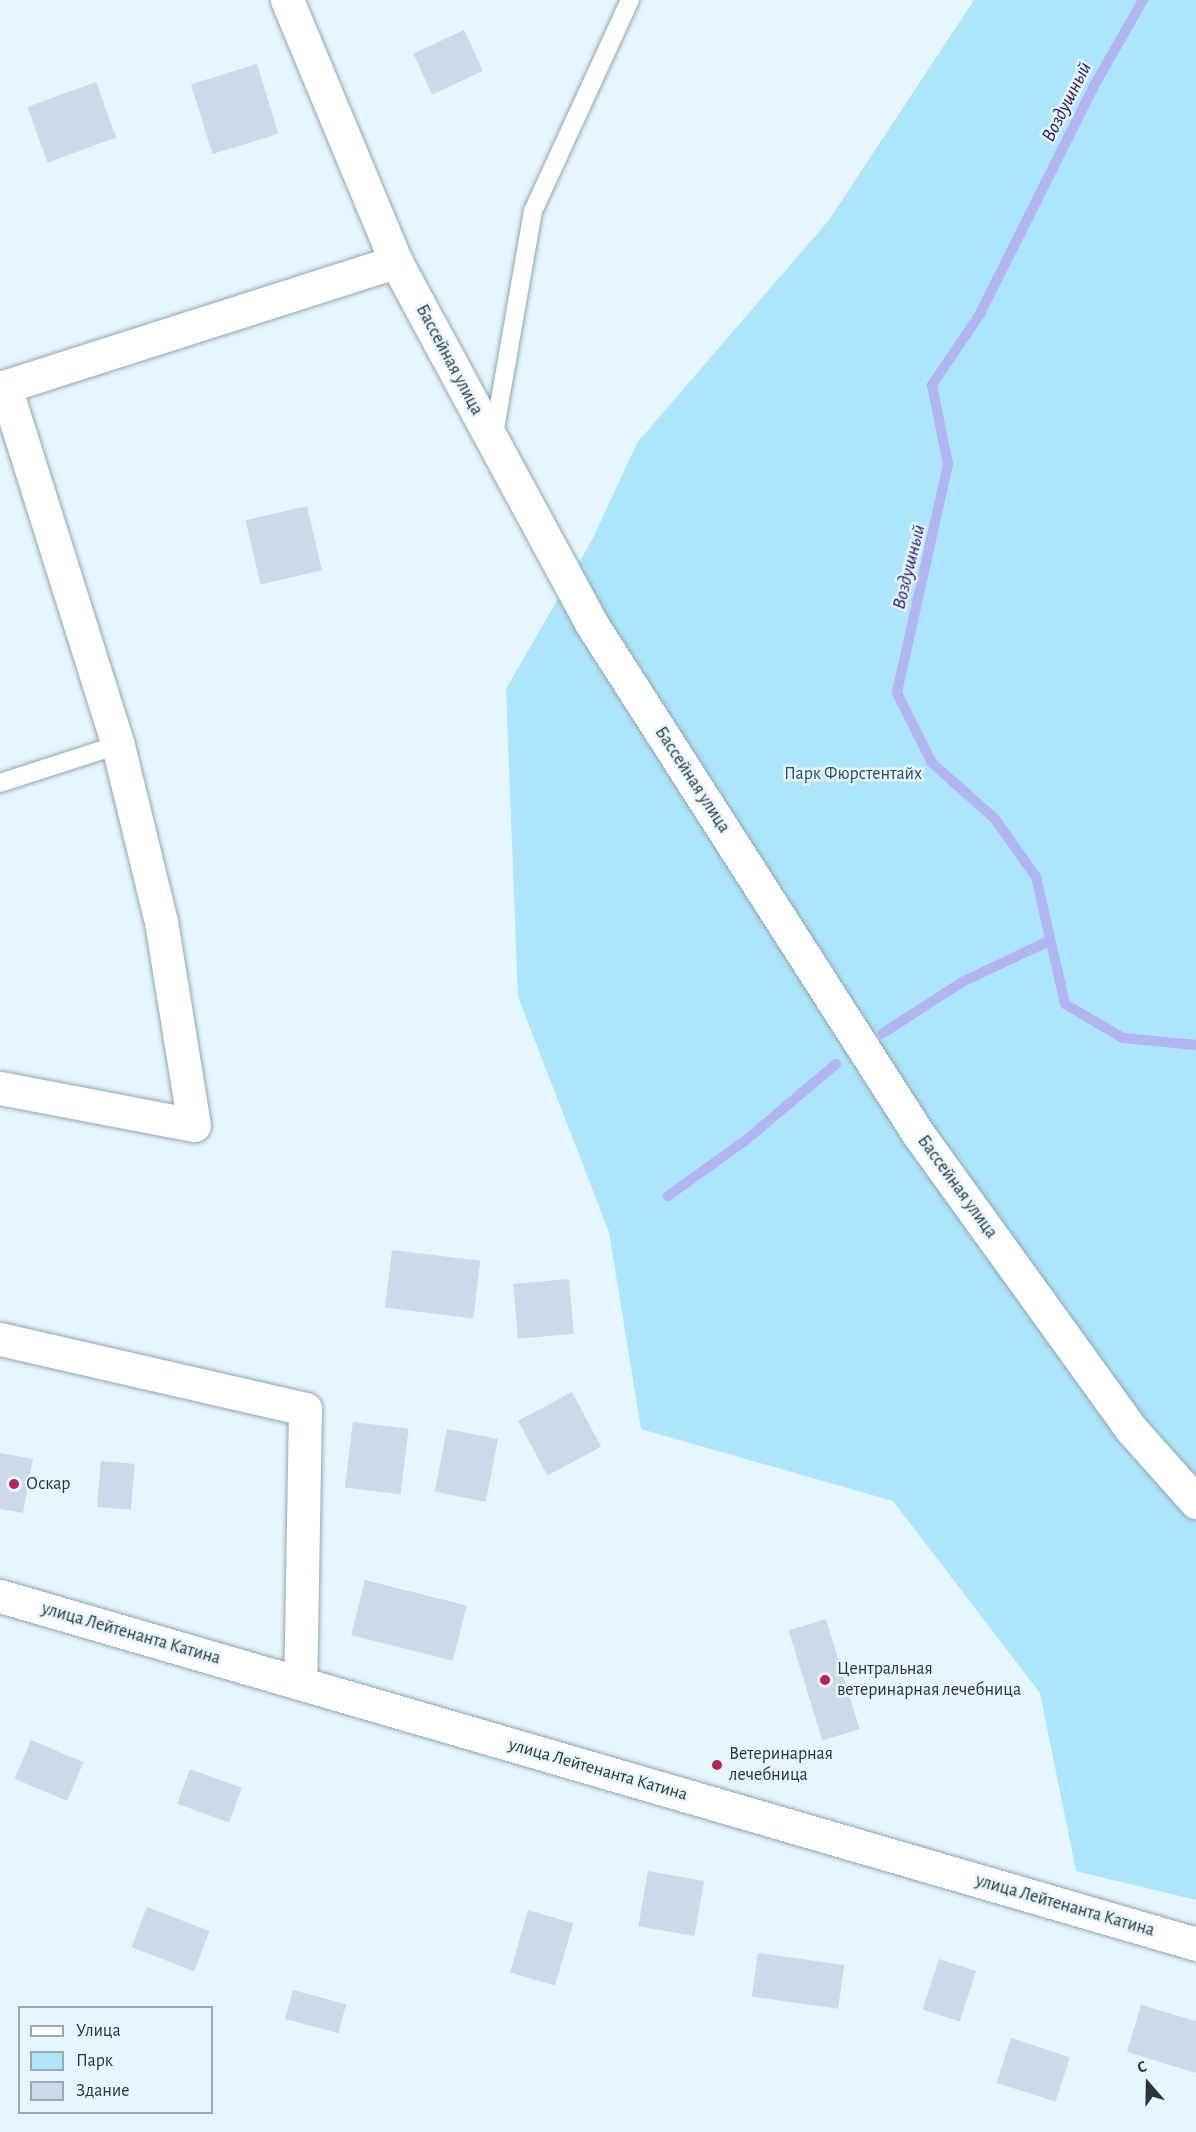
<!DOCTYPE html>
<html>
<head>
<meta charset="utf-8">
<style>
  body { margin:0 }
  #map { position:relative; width:1196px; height:2132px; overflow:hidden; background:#e5f6fe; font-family:"Alegreya Sans",sans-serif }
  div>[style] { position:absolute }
  .green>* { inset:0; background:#ade5fd }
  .stream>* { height:10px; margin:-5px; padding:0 5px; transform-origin:5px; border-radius:5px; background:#b3b4f2 }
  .building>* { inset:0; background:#ccd9e9; transform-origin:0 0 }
  .roads { filter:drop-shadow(0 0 2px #92a6af) drop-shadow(0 0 2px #92a6af) }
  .service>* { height:18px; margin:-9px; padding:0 9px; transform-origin:9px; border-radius:9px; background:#fff }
  .minor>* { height:33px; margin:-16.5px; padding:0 16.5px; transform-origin:16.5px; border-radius:16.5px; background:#fff }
  .tertiary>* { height:33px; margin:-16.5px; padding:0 16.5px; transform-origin:16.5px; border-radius:16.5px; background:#fff }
  .dots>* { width:16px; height:16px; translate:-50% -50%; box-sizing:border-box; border:3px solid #e5f6fe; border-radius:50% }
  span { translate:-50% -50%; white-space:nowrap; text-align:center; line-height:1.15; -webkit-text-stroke:5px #e5f6fe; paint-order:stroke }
  .street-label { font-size:18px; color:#2c3438 }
  .park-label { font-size:18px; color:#244f60 }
  .poi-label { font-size:18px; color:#2c3438 }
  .left { translate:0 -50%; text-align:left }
  .water-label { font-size:20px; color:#26126a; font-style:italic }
  .legend { position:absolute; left:18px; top:2006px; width:195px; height:108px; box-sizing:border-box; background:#e5f6fe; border:2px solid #9ba8af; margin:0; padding:8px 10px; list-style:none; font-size:18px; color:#2c3438 }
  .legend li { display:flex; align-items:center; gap:12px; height:30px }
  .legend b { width:30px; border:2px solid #9ba8af }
  .north { position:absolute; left:1118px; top:2054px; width:60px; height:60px; -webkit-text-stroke:4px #e5f6fe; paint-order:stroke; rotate:340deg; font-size:16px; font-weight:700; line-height:24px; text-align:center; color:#2c3438 }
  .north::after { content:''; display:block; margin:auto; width:21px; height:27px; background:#2c3438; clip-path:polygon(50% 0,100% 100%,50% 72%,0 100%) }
</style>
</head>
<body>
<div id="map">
  <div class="green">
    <div style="clip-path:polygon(974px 0,1196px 0,1196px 1900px,1076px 1871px,1040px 1693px,893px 1501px,641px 1429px,609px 1232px,518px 997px,506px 689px,593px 538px,637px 443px,829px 220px)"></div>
  </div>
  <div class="stream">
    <div style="left:1143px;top:0;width:99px;rotate:119.7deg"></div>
    <div style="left:1094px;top:86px;width:255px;rotate:116.6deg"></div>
    <div style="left:980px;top:314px;width:86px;rotate:124.1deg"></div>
    <div style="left:932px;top:385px;width:81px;rotate:78.6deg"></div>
    <div style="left:948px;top:464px;width:235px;rotate:102.6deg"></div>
    <div style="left:897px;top:693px;width:78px;rotate:63.4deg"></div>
    <div style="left:932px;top:763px;width:84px;rotate:41.6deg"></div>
    <div style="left:995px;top:819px;width:71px;rotate:54.7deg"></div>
    <div style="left:1036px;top:877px;width:130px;rotate:77.1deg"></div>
    <div style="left:1065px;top:1004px;width:67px;rotate:30.4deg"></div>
    <div style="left:1123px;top:1038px;width:73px;rotate:5.5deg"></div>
    <div style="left:883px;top:1033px;width:94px;rotate:-32.8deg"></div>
    <div style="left:962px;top:982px;width:96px;rotate:-25.2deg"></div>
    <div style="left:668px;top:1196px;width:96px;rotate:-35.7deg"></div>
    <div style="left:746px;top:1140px;width:118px;rotate:-40.2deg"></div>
  </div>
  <div class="building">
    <div style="left:464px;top:30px;width:45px;height:56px;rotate:65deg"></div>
    <div style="left:257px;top:64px;width:73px;height:69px;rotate:73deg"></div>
    <div style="left:96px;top:82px;width:59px;height:73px;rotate:70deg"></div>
    <div style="left:307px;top:506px;width:66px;height:63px;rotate:77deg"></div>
    <div style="left:392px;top:1250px;width:89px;height:58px;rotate:7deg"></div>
    <div style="left:569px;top:1279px;width:55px;height:56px;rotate:85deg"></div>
    <div style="left:572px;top:1392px;width:62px;height:61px;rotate:62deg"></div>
    <div style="left:353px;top:1422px;width:56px;height:66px;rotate:7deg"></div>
    <div style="left:447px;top:1429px;width:52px;height:64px;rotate:11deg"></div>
    <div style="clip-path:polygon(0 1453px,33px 1459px,23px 1513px,0 1509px)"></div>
    <div style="left:101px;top:1461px;width:34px;height:46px;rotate:5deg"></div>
    <div style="left:365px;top:1580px;width:105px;height:57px;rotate:14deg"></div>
    <div style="left:826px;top:1619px;width:115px;height:39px;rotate:73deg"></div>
    <div style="left:31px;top:1740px;width:57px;height:42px;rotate:23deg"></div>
    <div style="left:190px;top:1769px;width:55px;height:37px;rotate:20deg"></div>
    <div style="left:648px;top:1871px;width:57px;height:56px;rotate:10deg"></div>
    <div style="left:147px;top:1907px;width:67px;height:43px;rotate:21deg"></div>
    <div style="left:528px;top:1910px;width:47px;height:65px;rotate:16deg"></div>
    <div style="left:758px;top:1953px;width:87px;height:44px;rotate:8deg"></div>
    <div style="left:939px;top:1959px;width:39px;height:53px;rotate:18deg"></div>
    <div style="left:293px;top:1990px;width:55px;height:30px;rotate:15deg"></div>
    <div style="clip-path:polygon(1141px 2005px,1196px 2021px,1196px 2073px,1127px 2052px)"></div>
    <div style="left:1011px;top:2038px;width:62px;height:47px;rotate:18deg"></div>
  </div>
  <div class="roads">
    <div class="service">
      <div style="left:493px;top:440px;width:232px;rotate:-80.1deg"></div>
      <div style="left:533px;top:211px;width:232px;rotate:-65.3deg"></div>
      <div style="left:0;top:783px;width:124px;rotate:-17.9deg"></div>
    </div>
    <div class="minor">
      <div style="left:287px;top:0;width:284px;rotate:67.4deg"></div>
      <div style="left:396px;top:262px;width:410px;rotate:61.6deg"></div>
      <div style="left:591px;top:623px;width:608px;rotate:57.36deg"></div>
      <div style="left:919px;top:1135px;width:362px;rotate:54.2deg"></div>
      <div style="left:1131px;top:1429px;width:98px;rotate:48.3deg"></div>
      <div style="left:0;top:388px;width:416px;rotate:-17.7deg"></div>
      <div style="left:0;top:1088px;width:197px;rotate:10.8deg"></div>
      <div style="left:194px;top:1125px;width:206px;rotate:-99.2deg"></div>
      <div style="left:161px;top:922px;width:182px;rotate:-103.7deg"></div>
      <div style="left:118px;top:745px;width:376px;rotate:-107.5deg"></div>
      <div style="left:0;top:1339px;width:313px;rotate:12.9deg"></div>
      <div style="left:305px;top:1409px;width:274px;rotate:91deg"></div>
    </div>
    <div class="tertiary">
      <div style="left:0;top:1596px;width:1246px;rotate:16.22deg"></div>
    </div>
  </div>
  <div class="dots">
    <div style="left:14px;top:1484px;background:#b52551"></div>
    <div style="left:825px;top:1680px;background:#b52551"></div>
    <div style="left:717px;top:1765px;background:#b52551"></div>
  </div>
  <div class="street-label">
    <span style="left:449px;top:360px;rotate:62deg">Бассейная улица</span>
    <span style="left:692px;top:780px;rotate:57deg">Бассейная улица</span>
    <span style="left:957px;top:1187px;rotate:54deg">Бассейная улица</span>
    <span style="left:131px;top:1634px;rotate:16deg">улица Лейтенанта Катина</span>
    <span style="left:598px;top:1770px;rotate:16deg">улица Лейтенанта Катина</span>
    <span style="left:1065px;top:1906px;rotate:16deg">улица Лейтенанта Катина</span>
  </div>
  <div class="park-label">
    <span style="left:853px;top:774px">Парк Фюрстентайх</span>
  </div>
  <div class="poi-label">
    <span class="left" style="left:26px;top:1484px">Оскар</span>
    <span class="left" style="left:837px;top:1680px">Центральная<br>ветеринарная лечебница</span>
    <span class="left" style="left:729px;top:1765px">Ветеринарная<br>лечебница</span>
  </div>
  <div class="water-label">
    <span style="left:1067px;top:102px;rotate:-63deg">Воздушный</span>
    <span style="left:909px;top:567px;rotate:-76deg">Воздушный</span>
  </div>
  <ul class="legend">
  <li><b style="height:8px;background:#fff"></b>Улица</li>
  <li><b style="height:16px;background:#ade5fd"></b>Парк</li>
  <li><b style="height:16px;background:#ccd9e9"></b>Здание</li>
  </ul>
  <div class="north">С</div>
</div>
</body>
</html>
